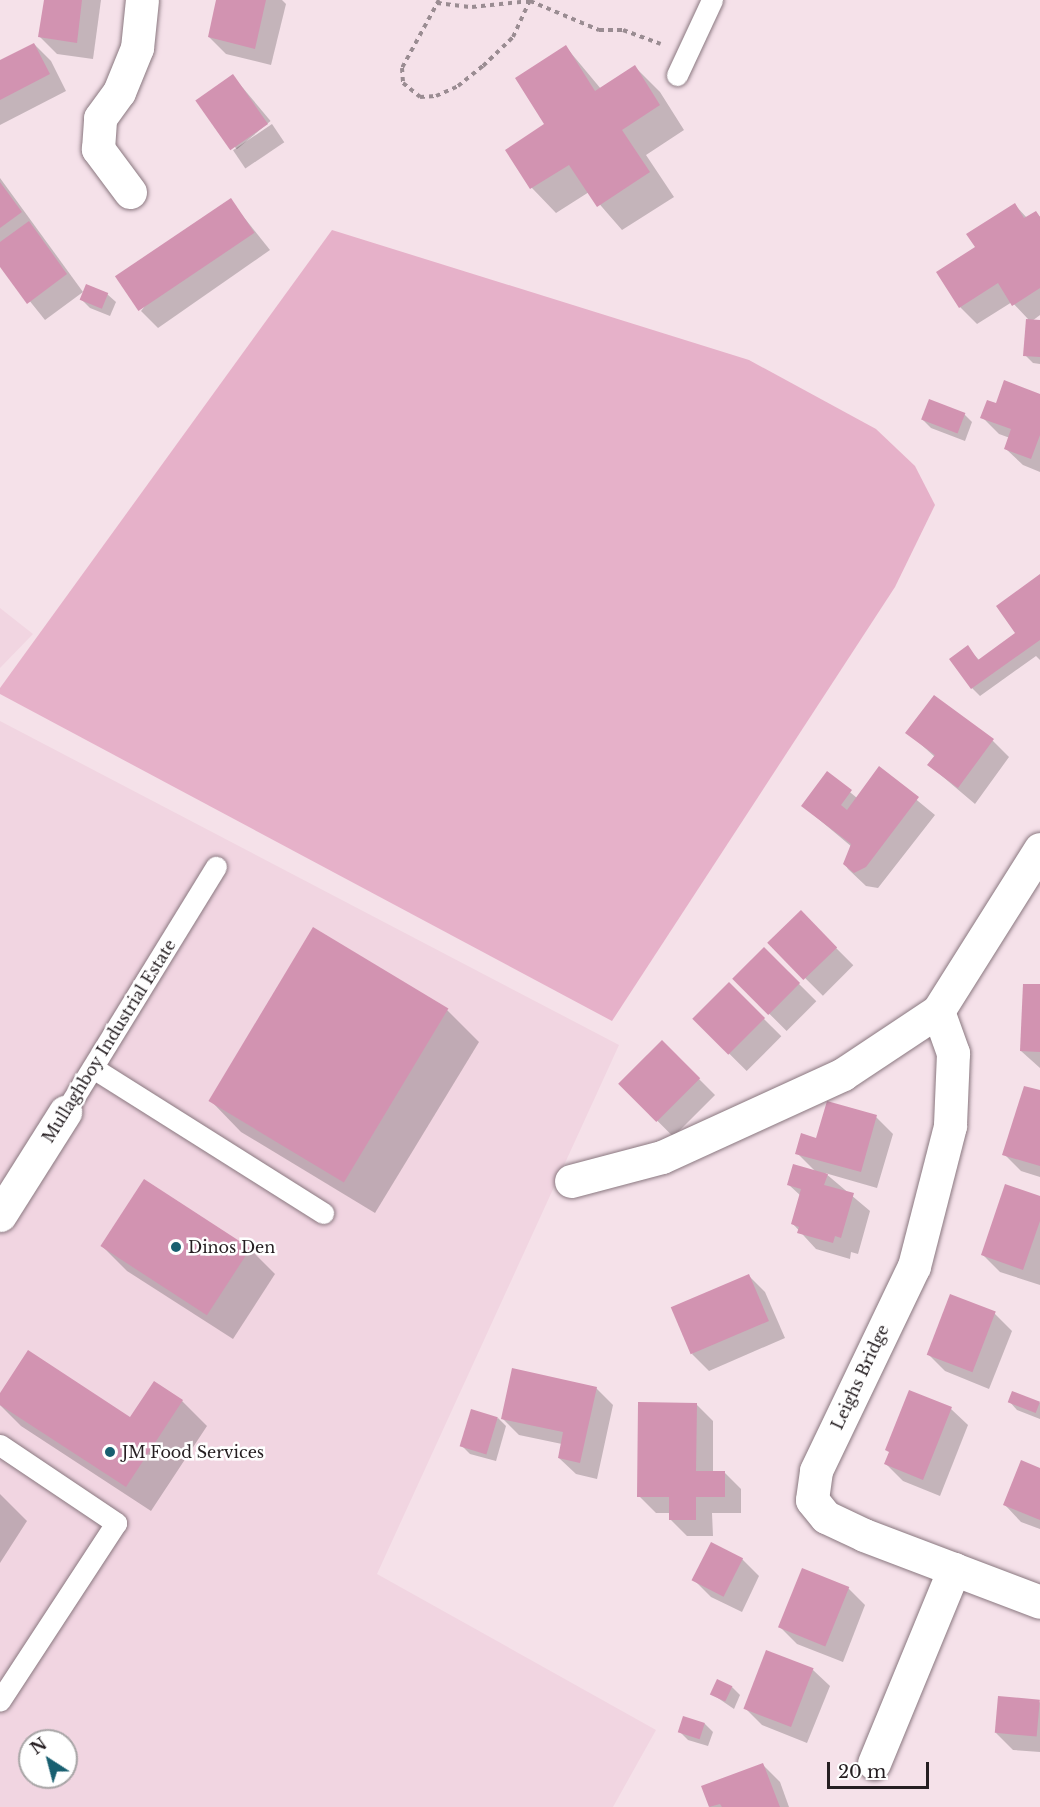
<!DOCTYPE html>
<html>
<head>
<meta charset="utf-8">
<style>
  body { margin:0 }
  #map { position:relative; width:1040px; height:1807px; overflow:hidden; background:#f5e1e9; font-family:"Libre Baskerville",serif }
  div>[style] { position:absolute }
  .built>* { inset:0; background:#f1d5e1 }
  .green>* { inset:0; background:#e6b1c9 }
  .shadow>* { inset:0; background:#0003; transform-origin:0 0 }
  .building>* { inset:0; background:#d293b1; transform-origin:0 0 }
  .path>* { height:4px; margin-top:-2px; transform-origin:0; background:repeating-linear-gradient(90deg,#9a8c92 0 4.5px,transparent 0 9px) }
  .roads { filter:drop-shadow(0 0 2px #8a7880) drop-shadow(0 0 2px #8a7880) }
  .service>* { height:21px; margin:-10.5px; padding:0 10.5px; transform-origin:10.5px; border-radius:10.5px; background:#fff }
  .minor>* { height:33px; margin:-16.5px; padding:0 16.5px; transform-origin:16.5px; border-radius:16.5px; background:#fff }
  .dots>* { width:16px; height:16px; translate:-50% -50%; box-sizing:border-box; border:3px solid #fff; border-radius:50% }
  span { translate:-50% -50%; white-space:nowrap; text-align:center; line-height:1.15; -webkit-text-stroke:5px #fff; paint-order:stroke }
  .street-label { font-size:16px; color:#251e21 }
  .poi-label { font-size:16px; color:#251e21 }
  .left { translate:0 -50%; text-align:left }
  .north { position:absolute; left:18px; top:1729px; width:60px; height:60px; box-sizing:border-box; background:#fff; border:2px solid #a8a5a6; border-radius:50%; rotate:324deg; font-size:16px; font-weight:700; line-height:24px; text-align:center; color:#251e21 }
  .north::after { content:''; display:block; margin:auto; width:21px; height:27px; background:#185f70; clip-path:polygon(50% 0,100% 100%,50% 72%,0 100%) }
  .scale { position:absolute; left:827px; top:1762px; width:102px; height:27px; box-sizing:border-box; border:3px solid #251e21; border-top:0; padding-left:8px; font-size:18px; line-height:21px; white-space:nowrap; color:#251e21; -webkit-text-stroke:4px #fff; paint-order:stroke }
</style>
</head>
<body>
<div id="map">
  <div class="built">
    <div style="clip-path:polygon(0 608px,33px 634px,0 668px)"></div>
    <div style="clip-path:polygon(evenodd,0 721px,619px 1045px,377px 1574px,656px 1730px,613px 1807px,0 1807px,0 721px,30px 1741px,66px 1741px,66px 1777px,30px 1777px,30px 1741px)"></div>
  </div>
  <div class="green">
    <div style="clip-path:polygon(332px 230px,749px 360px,876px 429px,915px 466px,935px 505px,895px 587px,612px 1021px,0 694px,0 688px)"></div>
  </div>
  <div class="shadow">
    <div style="clip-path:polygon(45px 0,101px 0,93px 59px,57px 54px,40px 37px)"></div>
    <div style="clip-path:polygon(218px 0,282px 0,286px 4px,271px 65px,226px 54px,209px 37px)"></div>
    <div style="clip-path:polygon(34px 44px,51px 61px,66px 91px,0 125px,0 62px)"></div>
    <div style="clip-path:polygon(566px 47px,601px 89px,635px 67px,660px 92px,684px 130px,646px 155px,674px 197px,622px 230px,589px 192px,556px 213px,532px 188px,507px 150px,547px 125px)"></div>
    <div style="left:232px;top:75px;width:60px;height:44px;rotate:50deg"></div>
    <div style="left:272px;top:124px;width:22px;height:47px;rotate:56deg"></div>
    <div style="clip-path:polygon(0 178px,83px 292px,45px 320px,0 264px)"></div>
    <div style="clip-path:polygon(230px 200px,270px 250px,158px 328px,141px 311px)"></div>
    <div style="clip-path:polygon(1015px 205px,1027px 218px,1036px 212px,1040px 217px,1040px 315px,1032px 321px,1040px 321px,1040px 364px,1033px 363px,1025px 355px,1028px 319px,1012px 302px,977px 324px,960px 307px,977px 247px)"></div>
    <div style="clip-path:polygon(107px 294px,116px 302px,110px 316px,90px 308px,82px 300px)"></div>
    <div style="clip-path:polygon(1040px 395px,1040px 472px,1023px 465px,1006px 449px,1010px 438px,999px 434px,982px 417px,996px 405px)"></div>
    <div style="clip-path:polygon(964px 414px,972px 422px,965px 441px,931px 428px,923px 420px)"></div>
    <div style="clip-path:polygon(1040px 576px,1040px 660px,1036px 656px,980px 696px,972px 688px,967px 647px,980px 661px,1017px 633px)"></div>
    <div style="clip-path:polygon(907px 732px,993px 741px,1009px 757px,975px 804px,929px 765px,935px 757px)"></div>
    <div style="clip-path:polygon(879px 769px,935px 815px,878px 888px,866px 886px,848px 869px,845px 864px,852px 847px,803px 806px,827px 773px,857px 798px)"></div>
    <div style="left:801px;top:913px;width:74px;height:43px;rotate:45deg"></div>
    <div style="clip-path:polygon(313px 929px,447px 1010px,479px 1042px,375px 1213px,241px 1132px,210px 1100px)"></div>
    <div style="left:764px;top:949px;width:74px;height:42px;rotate:45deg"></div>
    <div style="left:729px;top:984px;width:74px;height:49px;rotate:45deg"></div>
    <div style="clip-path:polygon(1040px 986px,1040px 1068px,1021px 1051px)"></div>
    <div style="left:662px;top:1042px;width:75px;height:59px;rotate:45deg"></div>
    <div style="clip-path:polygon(1040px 1092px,1040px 1177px,1021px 1171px,1004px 1154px)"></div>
    <div style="clip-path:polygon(876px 1117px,893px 1134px,877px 1188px,825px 1173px,870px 1211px,858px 1254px,851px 1252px,850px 1259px,816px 1249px,793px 1224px,801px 1196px,789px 1185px,816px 1172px,797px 1153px,817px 1140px)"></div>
    <div style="clip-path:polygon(145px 1181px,250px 1249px,275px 1274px,233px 1339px,127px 1271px,103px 1247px)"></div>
    <div style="clip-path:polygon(1040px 1198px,1040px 1285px,1000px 1272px,983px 1255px)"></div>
    <div style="clip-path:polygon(748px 1275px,765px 1292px,785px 1338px,709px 1371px,692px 1354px)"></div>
    <div style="clip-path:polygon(951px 1296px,995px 1314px,1012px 1331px,989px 1389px,945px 1371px,928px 1354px)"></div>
    <div style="clip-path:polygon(155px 1383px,182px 1401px,207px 1426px,151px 1511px,21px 1426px,0 1405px,0 1395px,131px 1419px)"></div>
    <div style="clip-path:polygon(596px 1388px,613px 1405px,597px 1479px,576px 1474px,559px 1458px,562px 1444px,519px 1435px,502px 1418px)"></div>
    <div style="clip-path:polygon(1013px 1393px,1040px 1403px,1040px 1419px,1017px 1410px,1009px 1401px)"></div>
    <div style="clip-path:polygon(696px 1404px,713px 1421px,713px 1472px,724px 1472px,741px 1489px,741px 1513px,712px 1513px,713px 1536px,687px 1536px,670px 1519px,670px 1513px,656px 1513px,639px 1496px)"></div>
    <div style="clip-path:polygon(951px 1409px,968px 1425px,940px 1496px,903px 1481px,886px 1464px,890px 1453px)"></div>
    <div style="clip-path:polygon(498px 1418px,506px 1426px,496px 1461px,470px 1454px,462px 1446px)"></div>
    <div style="clip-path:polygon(1040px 1469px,1040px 1529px,1021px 1522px,1005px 1505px)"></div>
    <div style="clip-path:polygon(0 1494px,27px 1521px,0 1563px)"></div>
    <div style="clip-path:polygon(742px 1559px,759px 1576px,742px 1612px,711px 1597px,694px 1580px)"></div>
    <div style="clip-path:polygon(848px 1588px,865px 1605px,843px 1662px,797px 1644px,780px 1627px)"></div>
    <div style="clip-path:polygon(813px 1670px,830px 1686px,807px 1743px,762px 1725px,745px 1708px)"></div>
    <div style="clip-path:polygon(732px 1687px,740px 1695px,734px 1709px,712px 1694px)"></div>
    <div style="clip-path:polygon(1040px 1702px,1040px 1752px,1013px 1750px,996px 1733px)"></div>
    <div style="clip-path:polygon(684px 1718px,705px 1724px,713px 1732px,708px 1746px,688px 1740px,679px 1731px)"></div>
    <div style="clip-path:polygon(763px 1765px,780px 1782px,789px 1807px,710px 1807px,703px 1787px)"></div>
  </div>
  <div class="building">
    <div style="clip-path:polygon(44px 0,82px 0,77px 43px,38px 37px)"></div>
    <div style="clip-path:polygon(216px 0,266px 0,255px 49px,208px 37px)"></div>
    <div style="clip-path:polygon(34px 43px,50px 74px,0 100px,0 60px)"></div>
    <div style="clip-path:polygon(566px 45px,595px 91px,635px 65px,660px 105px,622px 130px,650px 172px,597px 207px,569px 165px,530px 189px,505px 150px,544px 124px,515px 78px)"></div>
    <div style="left:233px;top:74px;width:61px;height:46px;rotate:55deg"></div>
    <div style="clip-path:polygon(0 182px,22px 212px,0 228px)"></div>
    <div style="left:231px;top:198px;width:42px;height:140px;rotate:56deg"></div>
    <div style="clip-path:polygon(1015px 203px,1024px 218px,1036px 211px,1040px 217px,1040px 288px,1012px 306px,998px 283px,959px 308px,936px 272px,975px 247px,966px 234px)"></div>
    <div style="clip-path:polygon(29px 221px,67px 274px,27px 304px,0 267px,0 242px)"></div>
    <div style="left:86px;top:284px;width:24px;height:17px;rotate:22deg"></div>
    <div style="clip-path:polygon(1026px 319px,1040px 320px,1040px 357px,1023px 356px)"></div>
    <div style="clip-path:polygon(1004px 380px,1040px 394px,1040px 435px,1031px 459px,1004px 449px,1011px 429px,980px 418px,987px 400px,996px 403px)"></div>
    <div style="left:929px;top:399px;width:39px;height:22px;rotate:21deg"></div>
    <div style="clip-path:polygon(1040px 574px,1040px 640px,971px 689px,949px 659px,968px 645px,978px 660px,1015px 633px,996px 606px)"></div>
    <div style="clip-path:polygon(934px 695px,994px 739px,958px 788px,927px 765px,935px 755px,905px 733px)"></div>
    <div style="clip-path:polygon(879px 766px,919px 797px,866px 867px,854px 873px,843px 864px,851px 844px,801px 806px,827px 771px,852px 790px,841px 805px,847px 810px)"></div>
    <div style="left:801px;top:910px;width:52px;height:47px;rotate:46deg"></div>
    <div style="left:313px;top:927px;width:158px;height:203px;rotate:31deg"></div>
    <div style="left:764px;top:947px;width:51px;height:45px;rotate:45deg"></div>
    <div style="left:729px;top:982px;width:51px;height:52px;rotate:45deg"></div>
    <div style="clip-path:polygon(1023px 984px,1040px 984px,1040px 1052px,1020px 1051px)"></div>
    <div style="left:662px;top:1040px;width:54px;height:62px;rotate:45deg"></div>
    <div style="clip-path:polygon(1024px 1086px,1040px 1090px,1040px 1166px,1002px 1155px)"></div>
    <div style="clip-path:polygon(827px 1101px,877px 1115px,861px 1172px,795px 1154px,801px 1133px,816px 1138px)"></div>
    <div style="clip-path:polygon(793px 1164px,828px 1174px,824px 1185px,854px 1193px,841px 1238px,835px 1236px,833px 1243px,797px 1233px,799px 1227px,791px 1224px,801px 1189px,787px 1185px)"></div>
    <div style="left:144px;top:1179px;width:127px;height:80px;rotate:33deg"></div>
    <div style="clip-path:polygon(1005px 1184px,1040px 1196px,1040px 1221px,1023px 1270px,981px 1255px)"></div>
    <div style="left:749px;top:1274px;width:51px;height:85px;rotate:67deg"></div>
    <div style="left:950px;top:1294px;width:49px;height:65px;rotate:21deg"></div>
    <div style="clip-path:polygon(28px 1350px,130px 1417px,154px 1381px,183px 1400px,126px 1487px,0 1405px,0 1393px)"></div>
    <div style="clip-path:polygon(512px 1368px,597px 1387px,580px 1463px,558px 1458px,563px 1432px,501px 1419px)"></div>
    <div style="clip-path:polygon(909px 1390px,952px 1407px,923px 1480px,884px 1464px,889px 1452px,885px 1450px)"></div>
    <div style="left:1012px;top:1391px;width:30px;height:12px;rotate:21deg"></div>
    <div style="clip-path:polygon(638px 1402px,697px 1403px,696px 1471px,725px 1471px,725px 1497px,696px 1497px,696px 1520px,669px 1520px,669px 1497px,637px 1497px)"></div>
    <div style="left:471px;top:1409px;width:28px;height:39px;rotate:17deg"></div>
    <div style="clip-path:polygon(1021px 1460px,1040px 1468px,1040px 1520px,1003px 1505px)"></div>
    <div style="left:711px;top:1542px;width:36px;height:43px;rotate:27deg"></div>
    <div style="left:802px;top:1568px;width:51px;height:64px;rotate:22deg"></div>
    <div style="left:766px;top:1650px;width:51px;height:63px;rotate:21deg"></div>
    <div style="left:717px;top:1679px;width:17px;height:17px;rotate:25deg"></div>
    <div style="left:998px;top:1696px;width:42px;height:37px;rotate:5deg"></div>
    <div style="left:683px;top:1716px;width:23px;height:17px;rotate:18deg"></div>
    <div style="clip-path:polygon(763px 1763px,780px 1807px,722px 1807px,720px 1804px,709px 1807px,701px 1786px)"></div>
  </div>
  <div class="path">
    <div style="left:439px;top:0;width:77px;rotate:118.6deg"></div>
    <div style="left:402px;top:68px;width:15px;rotate:86deg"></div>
    <div style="left:403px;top:83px;width:22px;rotate:39deg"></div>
    <div style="left:420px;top:97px;width:16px;rotate:-4deg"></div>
    <div style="left:436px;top:96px;width:24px;rotate:-24deg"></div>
    <div style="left:458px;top:86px;width:32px;rotate:-39deg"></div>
    <div style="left:483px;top:66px;width:42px;rotate:-44deg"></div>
    <div style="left:513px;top:37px;width:41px;rotate:-65.3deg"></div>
    <div style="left:437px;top:3px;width:35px;rotate:7deg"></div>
    <div style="left:472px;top:7px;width:58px;rotate:-5.9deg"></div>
    <div style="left:530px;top:1px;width:75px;rotate:22.8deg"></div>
    <div style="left:599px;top:30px;width:24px"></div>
    <div style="left:623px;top:30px;width:40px;rotate:20.2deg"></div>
  </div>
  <div class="roads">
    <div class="service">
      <div style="left:677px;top:75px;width:83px;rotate:-65deg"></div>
      <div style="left:93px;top:1068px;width:272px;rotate:32.2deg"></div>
      <div style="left:65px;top:1112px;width:288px;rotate:-58.4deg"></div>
      <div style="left:0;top:1445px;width:140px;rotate:33.9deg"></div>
      <div style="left:116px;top:1523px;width:212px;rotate:123.2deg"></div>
    </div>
    <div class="minor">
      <div style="left:130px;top:192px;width:54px;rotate:-126.7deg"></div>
      <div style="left:98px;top:149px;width:31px;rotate:-86deg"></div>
      <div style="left:100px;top:118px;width:32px;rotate:-54deg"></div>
      <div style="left:119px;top:92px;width:48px;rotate:-67.8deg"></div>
      <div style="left:137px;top:48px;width:48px;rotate:-84.1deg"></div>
      <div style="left:1040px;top:849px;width:191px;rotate:122.2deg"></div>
      <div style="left:938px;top:1011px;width:45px;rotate:70.3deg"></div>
      <div style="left:953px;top:1053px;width:73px;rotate:92.4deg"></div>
      <div style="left:950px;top:1126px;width:145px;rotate:104.4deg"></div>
      <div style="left:914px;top:1266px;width:227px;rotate:115.6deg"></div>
      <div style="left:816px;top:1471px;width:29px;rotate:98deg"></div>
      <div style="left:812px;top:1500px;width:22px;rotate:51deg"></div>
      <div style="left:826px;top:1517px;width:42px;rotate:25.3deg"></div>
      <div style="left:864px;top:1535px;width:188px;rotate:20.8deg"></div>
      <div style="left:571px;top:1181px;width:94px;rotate:-14.8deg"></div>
      <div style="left:662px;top:1157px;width:199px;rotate:-24.6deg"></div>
      <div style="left:843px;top:1074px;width:114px;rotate:-33.6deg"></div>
      <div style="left:0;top:1215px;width:122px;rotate:-57.7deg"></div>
      <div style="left:874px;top:1763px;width:210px;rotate:-67.6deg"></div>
    </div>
  </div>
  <div class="dots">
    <div style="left:176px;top:1247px;background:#185f70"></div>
    <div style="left:110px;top:1452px;background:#185f70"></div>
  </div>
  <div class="street-label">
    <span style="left:109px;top:1041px;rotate:-58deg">Mullaghboy Industrial Estate</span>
    <span style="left:860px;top:1377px;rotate:-65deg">Leighs Bridge</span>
  </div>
  <div class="poi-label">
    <span class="left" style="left:188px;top:1247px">Dinos Den</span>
    <span class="left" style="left:122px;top:1452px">JM Food Services</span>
  </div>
  <div class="north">N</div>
  <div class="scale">20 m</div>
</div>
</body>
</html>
